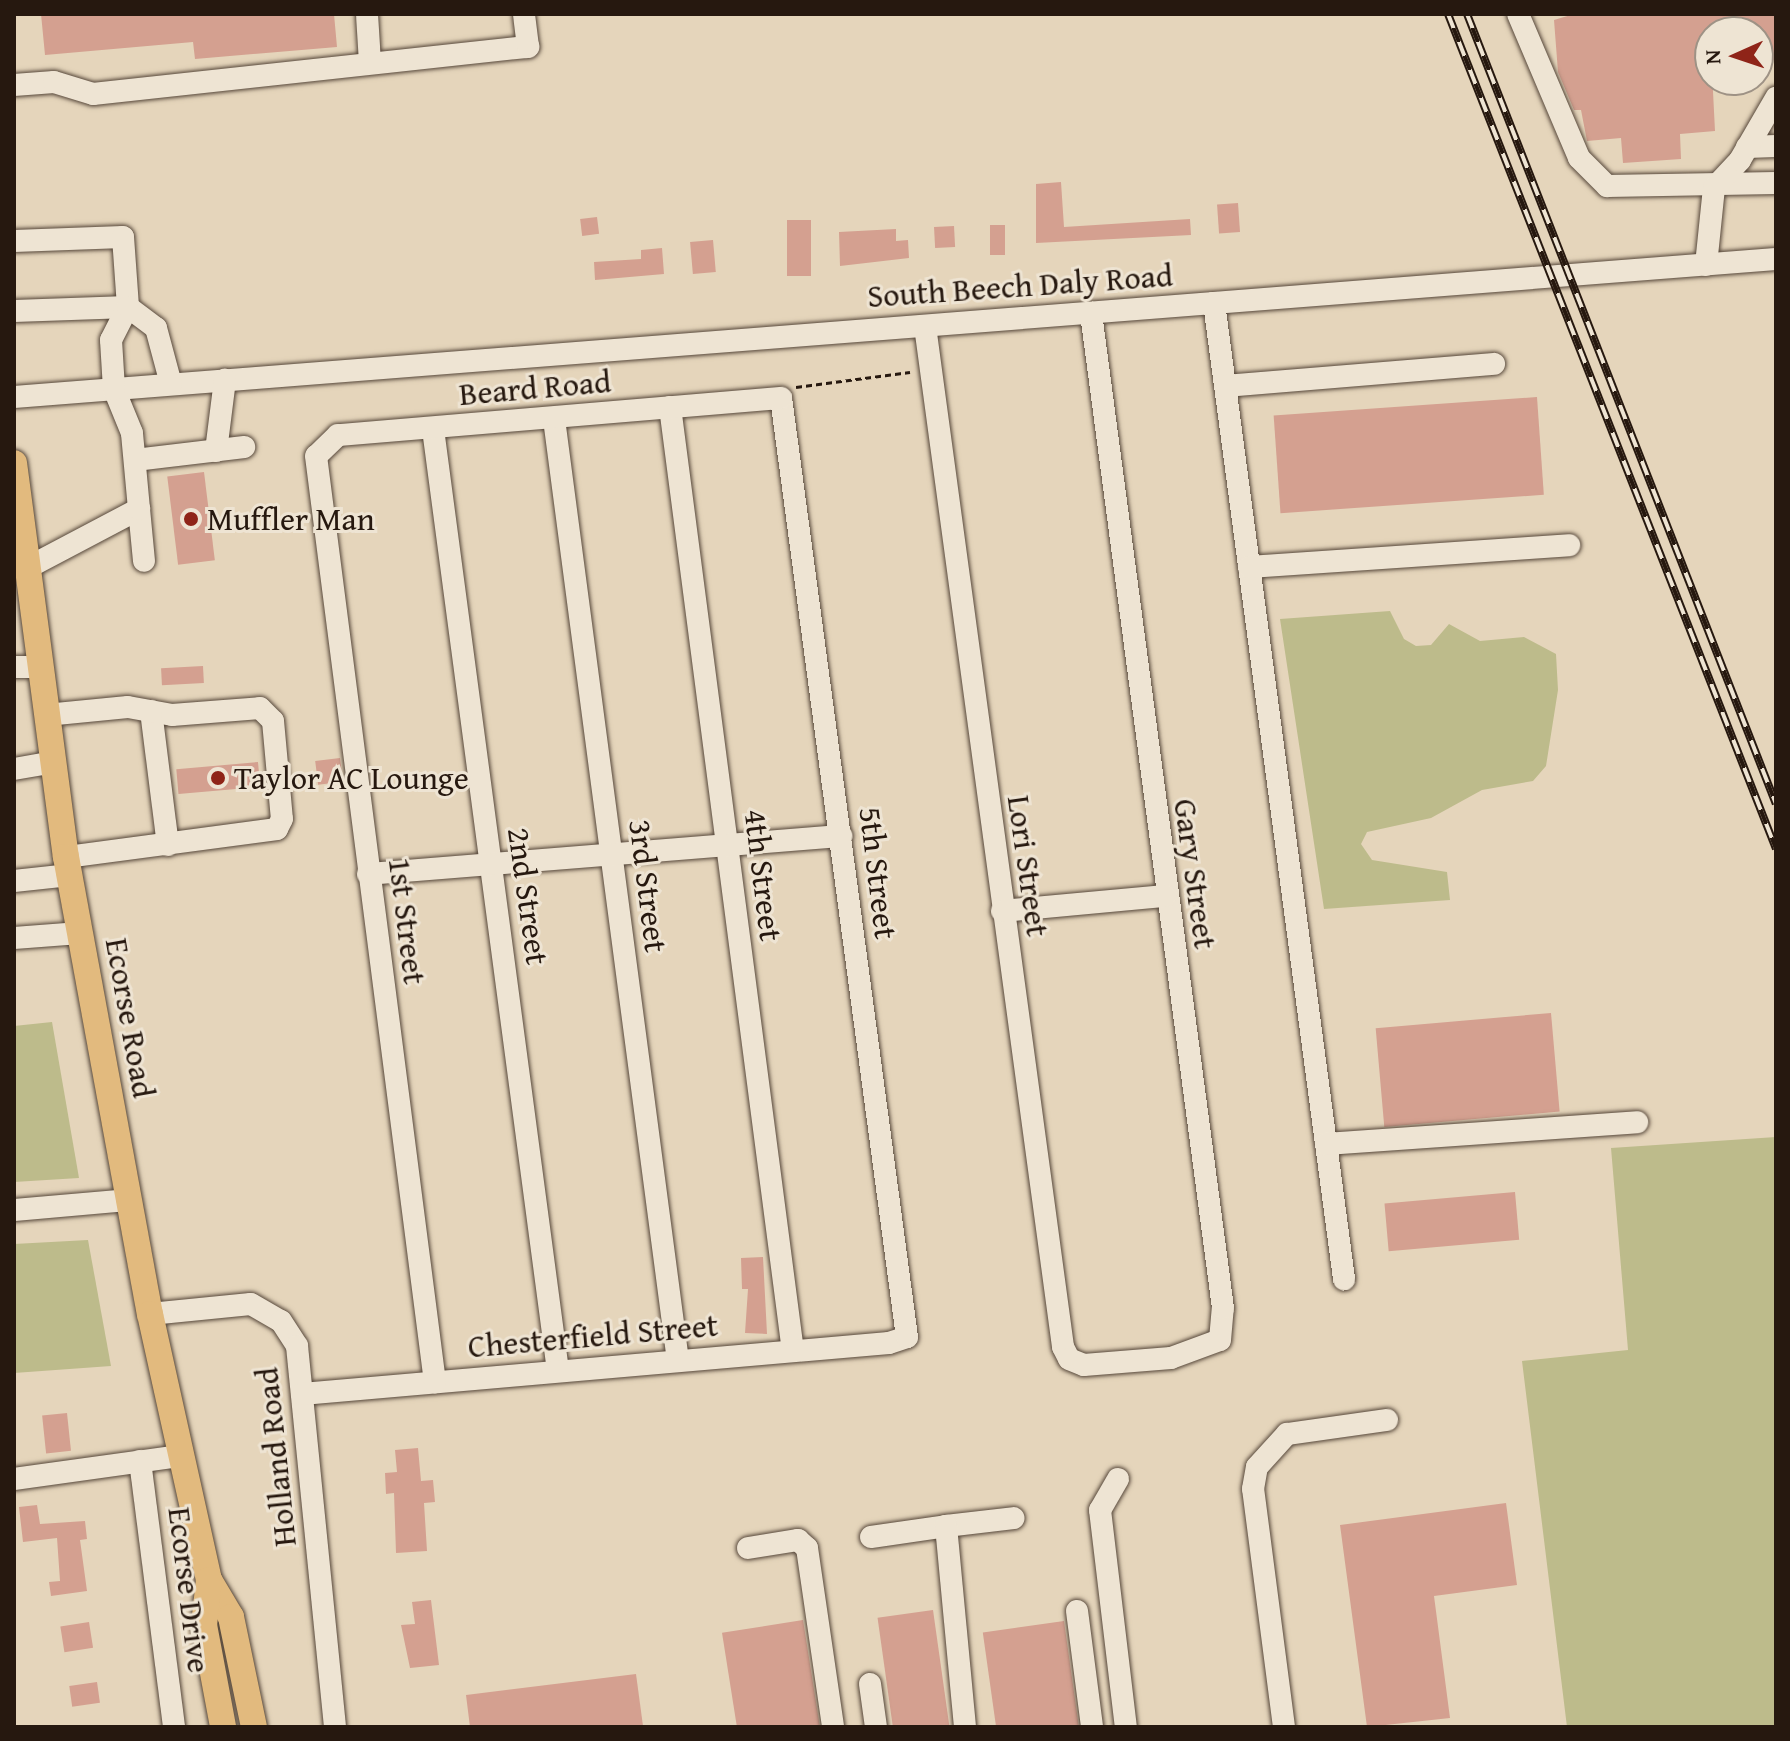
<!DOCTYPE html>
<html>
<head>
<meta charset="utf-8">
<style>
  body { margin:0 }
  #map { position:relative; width:1790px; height:1741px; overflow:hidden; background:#e5d5bb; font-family:"Gentium Book Plus",serif }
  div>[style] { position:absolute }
  .green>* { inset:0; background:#bdbb8b }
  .building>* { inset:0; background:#d4a090; transform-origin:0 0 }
  .path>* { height:3px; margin-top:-1.5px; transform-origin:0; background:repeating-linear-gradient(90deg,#26180f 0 6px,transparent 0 10px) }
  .roads { filter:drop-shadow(0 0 2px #56473a) drop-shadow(0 0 2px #56473a) }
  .minor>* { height:22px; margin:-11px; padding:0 11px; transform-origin:11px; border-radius:11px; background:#eee4d3 }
  .major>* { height:26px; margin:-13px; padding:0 13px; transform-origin:13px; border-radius:13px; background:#e2ba7e }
  .rail>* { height:8px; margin-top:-4px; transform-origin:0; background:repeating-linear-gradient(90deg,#eee4d3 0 15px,#26180f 0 30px); box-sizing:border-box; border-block:2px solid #26180f }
  .dots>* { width:22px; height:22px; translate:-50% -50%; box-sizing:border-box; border:4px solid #eee4d3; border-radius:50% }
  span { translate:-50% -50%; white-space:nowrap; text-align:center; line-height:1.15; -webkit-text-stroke:6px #eee4d3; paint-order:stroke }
  .street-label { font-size:32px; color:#26180f }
  .poi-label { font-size:32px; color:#26180f }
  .left { translate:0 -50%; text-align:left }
  .frame { position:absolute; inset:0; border:16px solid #26180f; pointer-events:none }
  .north { position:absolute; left:1694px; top:16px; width:80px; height:80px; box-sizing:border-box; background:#eee4d3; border:2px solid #9e9285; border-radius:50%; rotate:267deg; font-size:22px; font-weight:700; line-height:32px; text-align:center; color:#26180f }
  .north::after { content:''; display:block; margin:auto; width:28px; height:36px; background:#8f2418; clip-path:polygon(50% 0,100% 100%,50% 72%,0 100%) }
</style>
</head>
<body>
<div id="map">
  <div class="green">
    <div style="clip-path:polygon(1390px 611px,1404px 639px,1416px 646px,1431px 645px,1449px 624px,1480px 641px,1524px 637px,1556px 654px,1558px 690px,1546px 766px,1533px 781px,1482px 790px,1431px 818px,1367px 832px,1361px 844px,1372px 860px,1447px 872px,1450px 900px,1324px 909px,1280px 619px)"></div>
    <div style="clip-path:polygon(52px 1022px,79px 1178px,14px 1182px,14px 1026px)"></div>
    <div style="clip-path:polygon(1776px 1137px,1776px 1727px,1567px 1727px,1522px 1361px,1628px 1350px,1611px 1148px)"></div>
    <div style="clip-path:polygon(88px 1240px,111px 1366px,14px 1373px,14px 1244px)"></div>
  </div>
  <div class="building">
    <div style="clip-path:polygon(41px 14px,334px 14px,337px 47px,195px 59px,193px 42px,45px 55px)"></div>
    <div style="clip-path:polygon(1574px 14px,1776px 14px,1776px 60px,1758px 62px,1758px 32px,1710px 32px,1715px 131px,1680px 134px,1681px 159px,1623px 163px,1621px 138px,1587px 141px,1581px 110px,1574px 110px,1558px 72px,1554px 20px)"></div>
    <div style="clip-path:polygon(1061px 182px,1064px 227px,1190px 219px,1191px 235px,1036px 243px,1036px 184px)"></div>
    <div style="left:1238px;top:203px;width:29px;height:21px;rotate:86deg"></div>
    <div style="left:597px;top:217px;width:17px;height:17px;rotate:83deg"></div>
    <div style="left:787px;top:220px;width:24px;height:56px"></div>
    <div style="left:990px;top:225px;width:15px;height:30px"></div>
    <div style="left:954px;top:226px;width:21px;height:20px;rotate:87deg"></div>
    <div style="clip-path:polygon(896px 229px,896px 241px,908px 240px,909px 258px,840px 266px,839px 232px)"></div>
    <div style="left:713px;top:240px;width:32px;height:23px;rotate:85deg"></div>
    <div style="clip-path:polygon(662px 248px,664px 274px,595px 280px,594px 262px,641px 259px,641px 250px)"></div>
    <div style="left:1537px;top:397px;width:98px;height:264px;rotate:86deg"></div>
    <div style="left:204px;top:472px;width:89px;height:37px;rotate:83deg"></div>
    <div style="left:203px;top:666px;width:17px;height:42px;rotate:87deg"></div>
    <div style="left:340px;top:758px;width:24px;height:25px;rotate:83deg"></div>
    <div style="left:258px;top:762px;width:25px;height:82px;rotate:85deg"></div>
    <div style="left:1551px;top:1013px;width:99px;height:176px;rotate:85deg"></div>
    <div style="left:1515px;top:1192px;width:48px;height:131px;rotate:85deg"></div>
    <div style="clip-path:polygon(763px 1257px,767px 1334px,745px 1333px,748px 1289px,742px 1289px,741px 1258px)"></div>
    <div style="left:67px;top:1413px;width:38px;height:25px;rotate:84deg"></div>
    <div style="clip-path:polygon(418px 1448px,421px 1481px,433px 1480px,435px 1502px,424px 1503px,427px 1551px,396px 1553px,394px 1493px,386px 1494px,385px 1473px,397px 1472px,395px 1450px)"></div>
    <div style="clip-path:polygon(1506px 1503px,1517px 1585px,1434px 1596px,1450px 1718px,1367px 1727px,1340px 1525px)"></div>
    <div style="clip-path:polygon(37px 1505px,40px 1524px,85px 1521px,87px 1539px,80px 1540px,87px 1591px,51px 1596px,49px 1582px,60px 1581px,57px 1538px,23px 1542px,19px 1507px)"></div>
    <div style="clip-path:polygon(431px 1600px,439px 1665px,410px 1668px,401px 1625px,415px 1624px,412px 1602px)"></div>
    <div style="left:933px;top:1610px;width:118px;height:56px;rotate:82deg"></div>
    <div style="left:803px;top:1620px;width:108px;height:82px;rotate:81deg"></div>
    <div style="left:1064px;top:1621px;width:107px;height:82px;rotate:82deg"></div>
    <div style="left:89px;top:1622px;width:26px;height:29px;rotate:81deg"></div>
    <div style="clip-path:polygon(636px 1674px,643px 1726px,470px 1727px,466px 1695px)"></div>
    <div style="left:97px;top:1682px;width:21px;height:28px;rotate:82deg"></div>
  </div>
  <div class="path">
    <div style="left:796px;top:387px;width:115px;rotate:-7.5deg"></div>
  </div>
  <div class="roads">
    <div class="minor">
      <div style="left:367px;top:14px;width:49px;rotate:86.5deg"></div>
      <div style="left:1518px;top:14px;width:156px;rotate:67deg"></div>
      <div style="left:1579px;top:158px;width:40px;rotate:45deg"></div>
      <div style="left:1607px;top:186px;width:169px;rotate:-1deg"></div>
      <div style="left:14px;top:85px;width:40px;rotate:-4.3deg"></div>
      <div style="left:54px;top:82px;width:41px;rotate:17.1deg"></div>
      <div style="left:93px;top:94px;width:438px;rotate:-6.2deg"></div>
      <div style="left:528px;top:47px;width:33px;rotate:-97deg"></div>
      <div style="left:1747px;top:147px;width:29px;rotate:-2deg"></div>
      <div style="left:14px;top:241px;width:109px;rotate:-2.1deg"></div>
      <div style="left:123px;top:237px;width:70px;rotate:85.9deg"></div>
      <div style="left:128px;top:307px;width:114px;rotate:178deg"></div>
      <div style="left:1706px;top:265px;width:77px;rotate:-84.1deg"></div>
      <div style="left:1714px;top:188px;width:38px;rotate:-47deg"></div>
      <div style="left:1740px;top:160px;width:72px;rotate:-59.9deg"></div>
      <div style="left:1214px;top:303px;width:985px;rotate:82.41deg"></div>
      <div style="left:925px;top:326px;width:1030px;rotate:82.3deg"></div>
      <div style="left:1063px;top:1347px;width:13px;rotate:63deg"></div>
      <div style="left:1069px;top:1359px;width:16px;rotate:22deg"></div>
      <div style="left:1084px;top:1365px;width:87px;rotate:-4.6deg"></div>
      <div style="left:1171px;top:1358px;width:52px;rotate:-20.2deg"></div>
      <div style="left:1220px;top:1340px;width:32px;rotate:-85deg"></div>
      <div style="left:1223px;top:1308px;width:1004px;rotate:-97.56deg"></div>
      <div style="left:1225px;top:386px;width:270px;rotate:-4.7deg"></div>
      <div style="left:14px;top:397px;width:1767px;rotate:-4.48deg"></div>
      <div style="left:670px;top:407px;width:952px;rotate:82.58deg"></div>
      <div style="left:554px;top:419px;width:950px;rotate:82.5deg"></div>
      <div style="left:433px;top:429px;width:950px;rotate:82.44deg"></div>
      <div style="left:216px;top:451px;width:72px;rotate:-82.8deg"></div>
      <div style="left:135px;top:460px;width:110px;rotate:-6.8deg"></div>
      <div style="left:139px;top:509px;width:52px;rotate:84.5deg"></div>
      <div style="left:1249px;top:567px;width:321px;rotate:-3.9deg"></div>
      <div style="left:27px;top:568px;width:127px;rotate:-27.8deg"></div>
      <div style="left:139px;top:509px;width:76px;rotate:-95.3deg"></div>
      <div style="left:132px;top:433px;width:48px;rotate:-112.2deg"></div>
      <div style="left:114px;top:389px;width:49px;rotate:-93.5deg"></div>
      <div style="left:111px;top:340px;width:37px;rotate:-63deg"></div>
      <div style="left:128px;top:307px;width:35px;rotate:37deg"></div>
      <div style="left:156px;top:328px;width:58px;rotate:75deg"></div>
      <div style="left:14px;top:667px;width:25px"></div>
      <div style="left:151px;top:711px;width:135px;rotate:82.8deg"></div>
      <div style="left:46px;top:715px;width:82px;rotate:-5.6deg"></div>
      <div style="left:128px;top:707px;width:45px;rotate:10.3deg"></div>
      <div style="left:172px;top:715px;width:88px;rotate:-4.5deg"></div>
      <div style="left:260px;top:708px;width:18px;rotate:45deg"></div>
      <div style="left:273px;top:721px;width:98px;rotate:84.8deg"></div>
      <div style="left:282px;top:819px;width:11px;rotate:117deg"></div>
      <div style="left:277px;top:829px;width:213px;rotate:172.4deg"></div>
      <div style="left:14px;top:769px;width:40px;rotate:-10deg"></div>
      <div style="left:368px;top:874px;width:475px;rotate:-4.6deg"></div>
      <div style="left:14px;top:881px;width:56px;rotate:-6.1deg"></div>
      <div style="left:1002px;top:911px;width:164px;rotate:-5.3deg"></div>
      <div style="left:14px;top:938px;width:66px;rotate:-4.3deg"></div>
      <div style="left:1326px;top:1144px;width:312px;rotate:-4deg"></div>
      <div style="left:14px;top:1210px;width:114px;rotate:-5deg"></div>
      <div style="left:150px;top:1314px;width:101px;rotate:-5.7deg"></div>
      <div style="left:251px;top:1304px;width:34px;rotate:30deg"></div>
      <div style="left:281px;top:1321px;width:30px;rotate:57deg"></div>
      <div style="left:297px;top:1346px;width:383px;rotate:84.3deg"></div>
      <div style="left:302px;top:1394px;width:589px;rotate:-4.97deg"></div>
      <div style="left:889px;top:1343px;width:19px;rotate:-18deg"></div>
      <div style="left:907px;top:1337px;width:947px;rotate:-97.64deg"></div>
      <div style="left:781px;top:398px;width:445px;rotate:175.2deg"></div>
      <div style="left:338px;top:435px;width:30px;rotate:136deg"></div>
      <div style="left:316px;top:456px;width:934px;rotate:82.68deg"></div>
      <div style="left:140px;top:1461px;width:268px;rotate:82.7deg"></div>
      <div style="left:14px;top:1479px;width:168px;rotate:-7.9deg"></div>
      <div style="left:1118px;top:1479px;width:36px;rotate:120deg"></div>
      <div style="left:1100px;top:1510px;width:219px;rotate:83.2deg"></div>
      <div style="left:946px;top:1526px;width:68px;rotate:-6.7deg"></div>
      <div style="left:871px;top:1537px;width:76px;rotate:-8.3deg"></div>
      <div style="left:946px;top:1526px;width:202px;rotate:84.6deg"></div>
      <div style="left:748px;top:1548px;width:51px;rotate:-9.1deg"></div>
      <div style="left:798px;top:1540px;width:12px;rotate:42deg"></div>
      <div style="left:807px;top:1548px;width:181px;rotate:81.7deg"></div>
      <div style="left:1077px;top:1611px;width:117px;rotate:82.6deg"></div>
      <div style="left:870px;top:1684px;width:43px;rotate:82.1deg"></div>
      <div style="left:1284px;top:1727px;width:240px;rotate:-97.4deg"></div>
      <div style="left:1253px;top:1489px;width:22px;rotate:-80deg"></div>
      <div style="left:1257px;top:1467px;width:45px;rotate:-47.7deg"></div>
      <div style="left:1287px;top:1434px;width:101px;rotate:-8deg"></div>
    </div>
    <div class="major">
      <div style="left:14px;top:463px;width:397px;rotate:82.5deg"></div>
      <div style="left:66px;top:857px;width:465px;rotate:79.6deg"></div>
      <div style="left:150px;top:1314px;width:272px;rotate:77.5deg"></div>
      <div style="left:209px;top:1580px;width:43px;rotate:59.3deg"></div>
      <div style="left:231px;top:1617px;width:112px;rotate:78.2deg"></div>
      <div style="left:209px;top:1580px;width:45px;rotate:96.3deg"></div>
      <div style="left:204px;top:1625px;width:104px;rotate:79.4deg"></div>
    </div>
  </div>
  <div class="rail">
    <div style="left:1448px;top:14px;width:897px;rotate:68.55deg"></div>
    <div style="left:1467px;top:14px;width:848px;rotate:68.64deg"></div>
  </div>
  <div class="dots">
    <div style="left:191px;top:519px;background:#8f2418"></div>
    <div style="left:218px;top:778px;background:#8f2418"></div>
  </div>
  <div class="street-label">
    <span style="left:1020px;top:286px;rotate:-4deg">South Beech Daly Road</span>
    <span style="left:535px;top:388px;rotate:-5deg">Beard Road</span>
    <span style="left:1028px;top:866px;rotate:82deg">Lori Street</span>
    <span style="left:878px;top:873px;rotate:83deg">5th Street</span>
    <span style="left:1195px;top:874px;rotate:82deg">Gary Street</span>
    <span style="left:763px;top:875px;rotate:83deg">4th Street</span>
    <span style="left:648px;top:886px;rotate:83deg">3rd Street</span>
    <span style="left:528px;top:896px;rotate:82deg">2nd Street</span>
    <span style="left:407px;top:921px;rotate:83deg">1st Street</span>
    <span style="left:130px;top:1018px;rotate:80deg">Ecorse Road</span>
    <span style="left:593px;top:1336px;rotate:-5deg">Chesterfield Street</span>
    <span style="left:276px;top:1457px;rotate:-96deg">Holland Road</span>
    <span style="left:189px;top:1590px;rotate:83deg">Ecorse Drive</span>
  </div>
  <div class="poi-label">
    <span class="left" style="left:207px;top:519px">Muffler Man</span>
    <span class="left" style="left:234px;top:778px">Taylor AC Lounge</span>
  </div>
  <div class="frame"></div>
  <div class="north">N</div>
</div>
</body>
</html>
